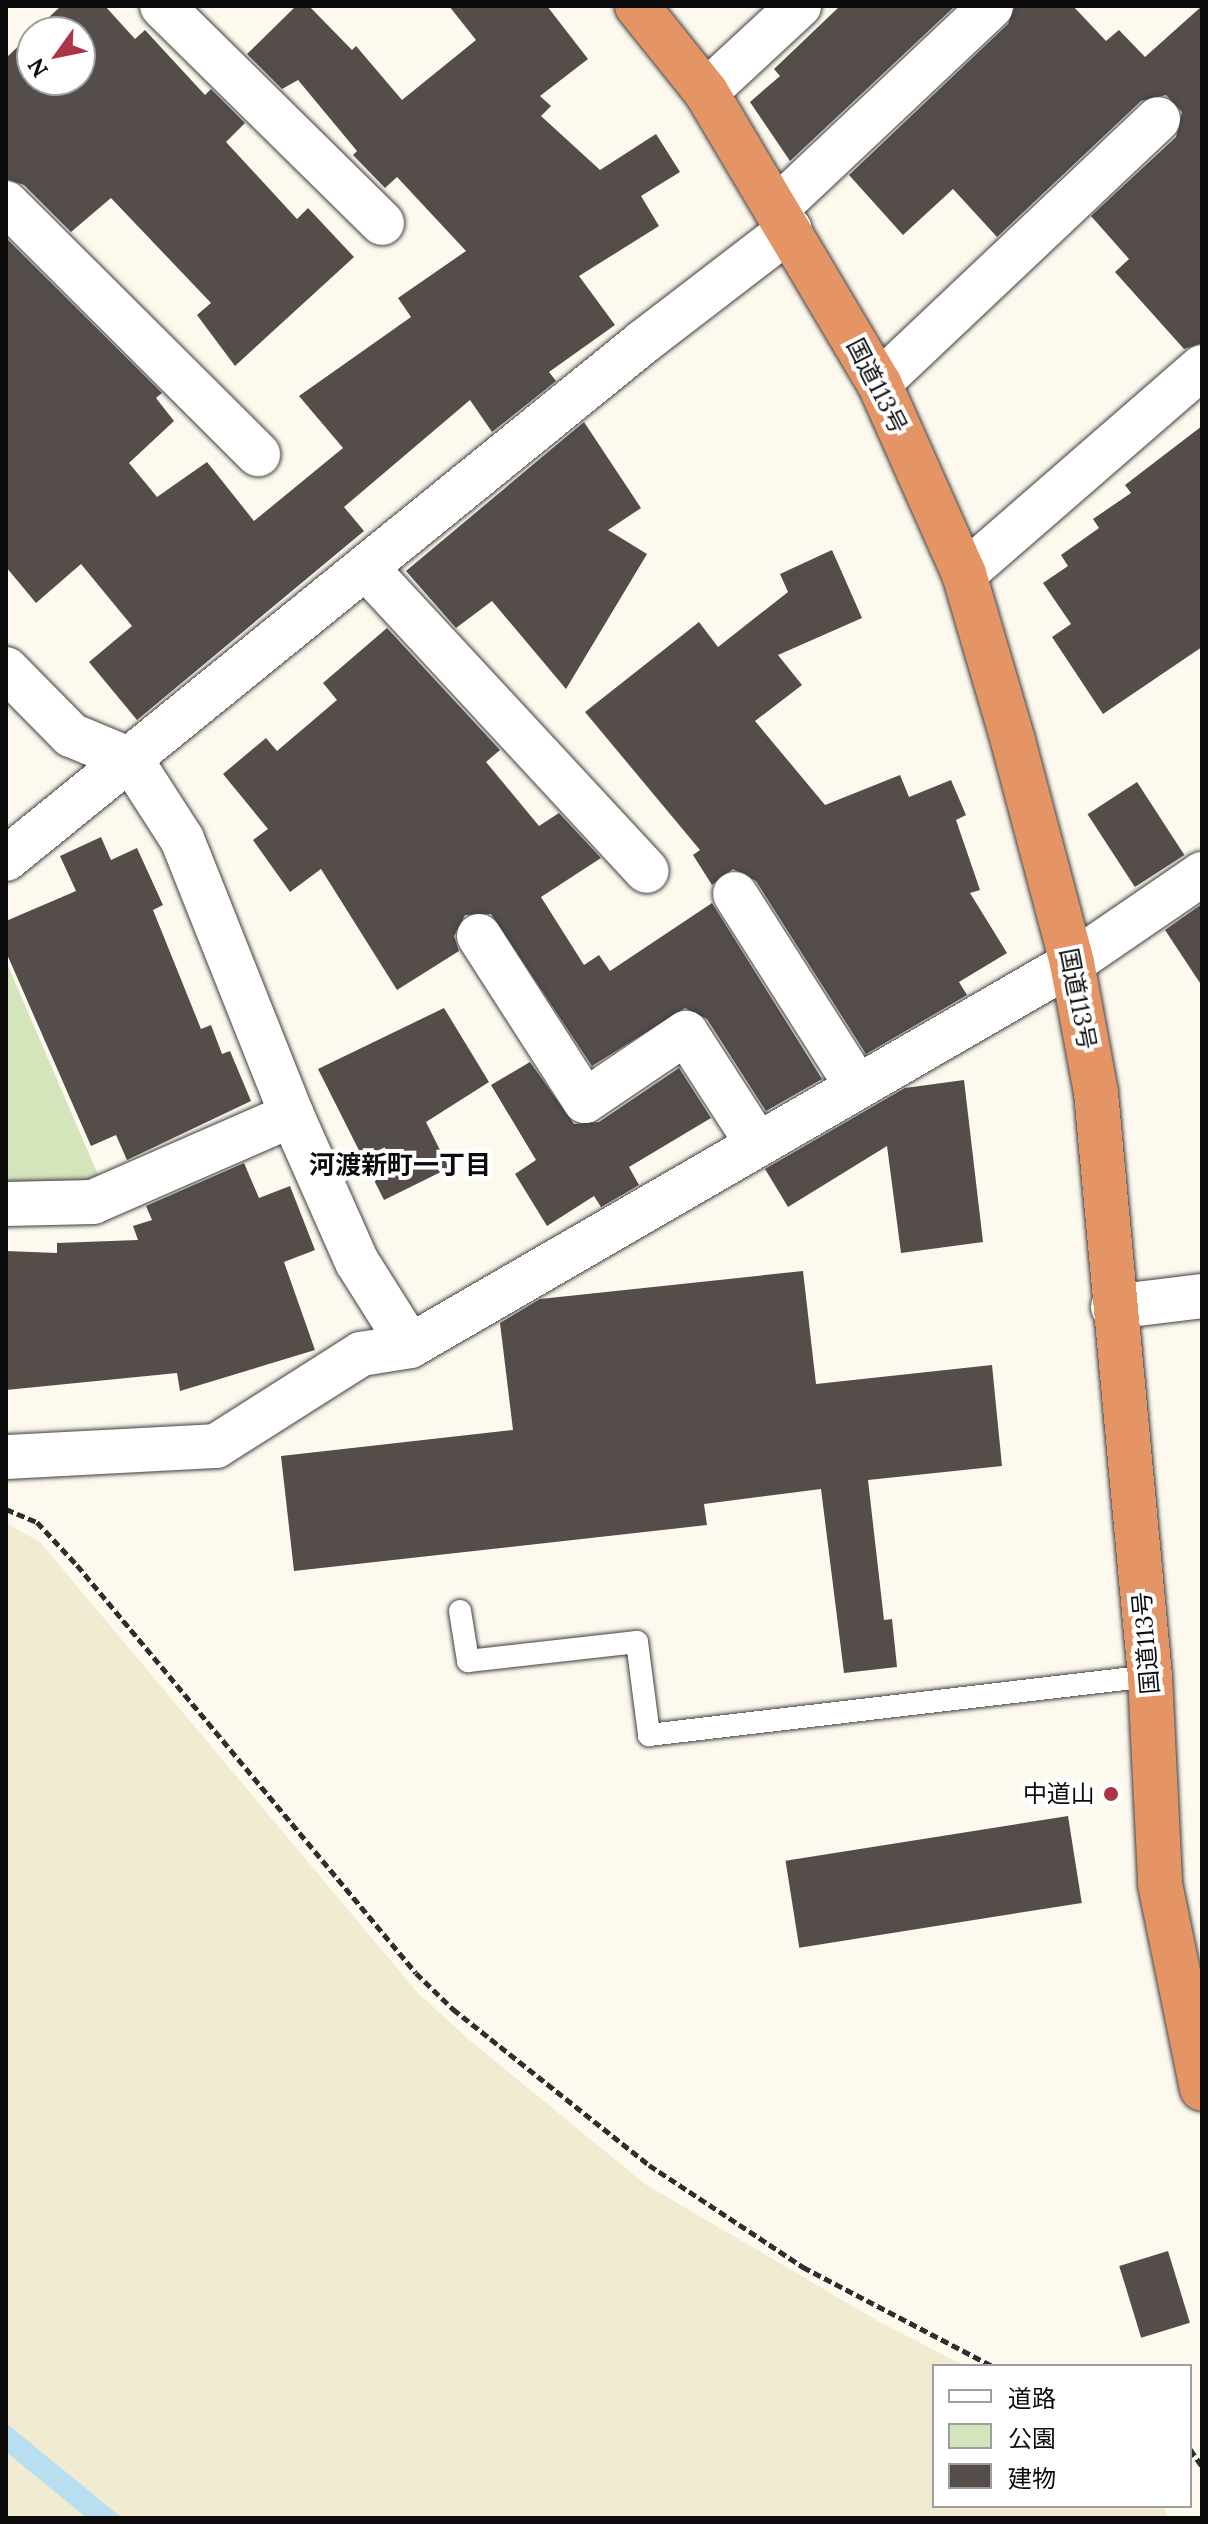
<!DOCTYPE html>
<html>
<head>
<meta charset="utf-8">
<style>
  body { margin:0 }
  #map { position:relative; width:1208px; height:2524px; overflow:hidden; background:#fdf9ee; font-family:Lora,"Noto Sans JP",serif }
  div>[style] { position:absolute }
  .farmland>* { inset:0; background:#f0ebd1 }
  .green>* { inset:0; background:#d4e4bb }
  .water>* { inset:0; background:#b8dfef }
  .building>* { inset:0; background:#544d4a; transform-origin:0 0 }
  .path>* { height:5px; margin-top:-2.5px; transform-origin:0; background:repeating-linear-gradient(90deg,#2e2e2e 0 8px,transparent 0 12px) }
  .roads { filter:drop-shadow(0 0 2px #3f3f3f) drop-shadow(0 0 2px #3f3f3f) }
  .lane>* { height:22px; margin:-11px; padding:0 11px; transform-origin:11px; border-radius:11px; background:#fff }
  .street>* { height:44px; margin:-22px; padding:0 22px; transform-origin:22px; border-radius:22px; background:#fff }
  .highway>* { height:44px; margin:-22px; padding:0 22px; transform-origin:22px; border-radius:22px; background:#e49465 }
  .dots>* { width:22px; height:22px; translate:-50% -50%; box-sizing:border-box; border:4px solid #fff; border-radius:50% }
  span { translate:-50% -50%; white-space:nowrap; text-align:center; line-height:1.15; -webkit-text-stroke:8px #fff; paint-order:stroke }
  .street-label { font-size:24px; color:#0c0c0c }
  .poi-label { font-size:24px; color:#0c0c0c }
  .right { translate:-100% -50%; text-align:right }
  .neighbourhood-label { font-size:26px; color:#0c0c0c; font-weight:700 }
  .frame { position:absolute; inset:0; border:8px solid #0c0c0c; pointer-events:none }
  .legend { position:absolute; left:932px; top:2364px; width:260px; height:144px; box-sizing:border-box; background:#fff; border:2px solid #9e9e9e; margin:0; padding:10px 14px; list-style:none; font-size:24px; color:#0c0c0c }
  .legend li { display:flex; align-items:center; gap:16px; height:40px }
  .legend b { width:40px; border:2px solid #9e9e9e }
  .north { position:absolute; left:16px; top:16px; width:80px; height:80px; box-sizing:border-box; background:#fff; border:2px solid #9e9e9e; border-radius:50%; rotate:237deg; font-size:22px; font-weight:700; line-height:32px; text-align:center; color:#0c0c0c }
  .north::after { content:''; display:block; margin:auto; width:28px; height:36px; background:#ad3444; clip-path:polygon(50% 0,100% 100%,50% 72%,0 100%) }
</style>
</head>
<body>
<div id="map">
  <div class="farmland">
    <div style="clip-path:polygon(6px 1523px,40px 1542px,417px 1992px,467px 2038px,645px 2184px,878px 2321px,965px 2366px,934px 2366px,934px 2506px,1163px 2506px,1169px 2518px,6px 2518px)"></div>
  </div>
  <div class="green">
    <div style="clip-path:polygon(6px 961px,99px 1177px,65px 1184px,6px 1184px)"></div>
  </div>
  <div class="water">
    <div style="clip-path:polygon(6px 2423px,122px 2518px,87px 2518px,6px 2452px)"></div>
  </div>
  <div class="building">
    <div style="clip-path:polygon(61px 6px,105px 6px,135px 39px,145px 30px,205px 95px,211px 89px,245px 123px,226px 142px,297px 219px,308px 208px,354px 257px,235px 366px,197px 315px,211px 303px,111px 198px,71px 232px,24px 185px,6px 179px,6px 58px,32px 33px,32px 80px,80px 80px,80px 32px,33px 32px)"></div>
    <div style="clip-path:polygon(296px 6px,309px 6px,352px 50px,356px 46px,402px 100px,476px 40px,449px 6px,547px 6px,588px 59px,540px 96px,551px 106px,541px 116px,600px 170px,656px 134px,680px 172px,641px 196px,659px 226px,579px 276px,615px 325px,549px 372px,556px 381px,492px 432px,470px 400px,344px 507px,364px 531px,137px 720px,89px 662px,132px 626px,81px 564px,36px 603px,6px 567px,6px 238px,162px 393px,156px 398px,174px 421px,129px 463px,157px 497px,207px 462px,254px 521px,343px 448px,299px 396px,411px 317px,398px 298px,466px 251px,397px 177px,385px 188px,353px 155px,357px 151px,298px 80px,282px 89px,247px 54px)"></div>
    <div style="clip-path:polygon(840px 6px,955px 6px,790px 161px,750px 102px,780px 76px,774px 69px)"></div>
    <div style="clip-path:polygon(1015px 6px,1073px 6px,1106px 41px,1119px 30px,1145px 57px,1202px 6px,1202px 343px,1184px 349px,1115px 272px,1129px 259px,1091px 216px,1176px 137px,1182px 112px,1166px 95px,1141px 101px,997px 237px,953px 189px,903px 235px,849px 175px,1008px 24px)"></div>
    <div style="clip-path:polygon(584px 422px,641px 508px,608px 530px,647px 554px,566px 689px,492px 601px,456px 628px,406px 571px)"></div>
    <div style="clip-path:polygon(1202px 426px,1202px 647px,1103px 714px,1052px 637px,1071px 624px,1043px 583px,1068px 566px,1061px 555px,1099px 528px,1093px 519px,1131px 493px,1125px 485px)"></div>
    <div style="clip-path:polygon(832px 550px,862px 618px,778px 655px,802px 685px,755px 721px,825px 805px,900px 775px,909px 797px,951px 780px,966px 815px,956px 820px,980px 890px,970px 893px,1007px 953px,959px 982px,967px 995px,866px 1054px,756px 881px,733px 869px,712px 885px,693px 855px,700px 850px,585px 712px,699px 622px,718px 647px,788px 592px,780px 574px)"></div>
    <div style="clip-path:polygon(387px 628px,500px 750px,486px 762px,539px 826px,559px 813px,601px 858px,541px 897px,584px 965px,599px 955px,610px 971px,712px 903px,822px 1079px,766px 1111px,707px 1019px,685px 1008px,592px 1066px,491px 914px,465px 915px,454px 936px,459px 951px,397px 990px,321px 869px,290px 892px,253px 840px,268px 829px,223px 774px,266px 738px,277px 751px,337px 700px,323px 683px)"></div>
    <div style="left:1137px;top:782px;width:87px;height:59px;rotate:57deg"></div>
    <div style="clip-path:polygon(101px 837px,111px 860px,137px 848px,163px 905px,153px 910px,201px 1029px,211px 1025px,222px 1054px,230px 1051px,251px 1101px,127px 1160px,116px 1135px,91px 1146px,6px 952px,6px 921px,76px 891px,60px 856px)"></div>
    <div style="clip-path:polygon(1202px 904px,1202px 986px,1165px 930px)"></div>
    <div style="clip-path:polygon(444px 1008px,489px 1082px,426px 1122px,449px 1168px,384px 1200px,318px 1069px)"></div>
    <div style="clip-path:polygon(530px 1062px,574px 1124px,599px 1122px,679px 1068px,711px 1118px,629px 1167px,639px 1185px,601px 1207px,594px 1196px,547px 1226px,515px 1174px,536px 1160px,491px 1085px)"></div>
    <div style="clip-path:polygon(964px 1080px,983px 1242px,901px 1253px,887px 1146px,788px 1207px,765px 1169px,905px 1088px)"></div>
    <div style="clip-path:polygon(244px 1163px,259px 1198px,290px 1186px,315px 1250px,284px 1262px,315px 1350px,180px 1391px,177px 1373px,6px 1390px,6px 1251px,57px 1253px,57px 1243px,138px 1240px,133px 1226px,152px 1220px,146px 1206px)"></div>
    <div style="clip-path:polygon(803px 1271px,816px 1384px,992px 1365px,1002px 1466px,868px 1480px,884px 1620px,892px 1619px,897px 1667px,844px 1673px,821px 1489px,704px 1504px,707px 1525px,294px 1571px,281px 1456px,513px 1430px,500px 1323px,540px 1299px)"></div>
    <div style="left:1068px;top:1816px;width:88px;height:286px;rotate:81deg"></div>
    <div style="left:1168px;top:2251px;width:75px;height:51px;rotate:73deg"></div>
  </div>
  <div class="path">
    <div style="left:6px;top:1509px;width:34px;rotate:23deg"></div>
    <div style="left:37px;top:1522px;width:59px;rotate:47.1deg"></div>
    <div style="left:77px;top:1565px;width:530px;rotate:50.28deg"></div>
    <div style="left:416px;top:1973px;width:52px;rotate:44.2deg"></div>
    <div style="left:453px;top:2009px;width:251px;rotate:38.5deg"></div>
    <div style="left:649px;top:2165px;width:185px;rotate:33.5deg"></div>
    <div style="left:803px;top:2267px;width:213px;rotate:27.6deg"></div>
    <div style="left:1190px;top:2449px;width:21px;rotate:55deg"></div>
  </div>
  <div class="roads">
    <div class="lane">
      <div style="left:460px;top:1611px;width:51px;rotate:80.9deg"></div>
      <div style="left:468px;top:1661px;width:170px;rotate:-6.4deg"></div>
      <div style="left:637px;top:1642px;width:94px;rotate:82.6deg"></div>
      <div style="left:649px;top:1735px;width:504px;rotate:-6.72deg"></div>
    </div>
    <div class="street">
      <div style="left:162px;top:6px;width:309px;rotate:44.6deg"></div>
      <div style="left:706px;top:92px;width:127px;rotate:-42.8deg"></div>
      <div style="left:6px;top:203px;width:356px;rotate:44.9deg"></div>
      <div style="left:777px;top:208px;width:294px;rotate:-43.3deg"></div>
      <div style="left:879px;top:383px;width:384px;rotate:-43.4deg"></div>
      <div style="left:368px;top:570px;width:410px;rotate:47.2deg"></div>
      <div style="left:964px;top:574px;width:315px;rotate:-41deg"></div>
      <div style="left:6px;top:669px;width:93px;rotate:45.4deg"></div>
      <div style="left:71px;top:735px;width:65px;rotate:22.6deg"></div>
      <div style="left:131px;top:760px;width:94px;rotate:57.2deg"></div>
      <div style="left:182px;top:839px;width:297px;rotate:68.3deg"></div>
      <div style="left:292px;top:1115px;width:217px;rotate:156.4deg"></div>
      <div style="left:93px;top:1202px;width:87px;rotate:178.7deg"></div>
      <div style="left:6px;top:859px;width:820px;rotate:-39.06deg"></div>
      <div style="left:643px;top:342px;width:185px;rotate:-37.5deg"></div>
      <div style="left:735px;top:894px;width:226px;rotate:57.6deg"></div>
      <div style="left:479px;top:936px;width:196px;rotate:57.3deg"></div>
      <div style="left:585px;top:1101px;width:122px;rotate:-34deg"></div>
      <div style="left:686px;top:1033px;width:131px;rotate:57.2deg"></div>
      <div style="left:1113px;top:1307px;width:90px;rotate:-7deg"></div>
      <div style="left:410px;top:1346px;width:765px;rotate:-30.05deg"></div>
      <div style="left:1072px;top:963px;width:158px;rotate:-34.4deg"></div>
      <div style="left:6px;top:1457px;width:210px;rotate:-3deg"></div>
      <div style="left:216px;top:1446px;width:172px;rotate:-32.4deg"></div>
      <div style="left:361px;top:1354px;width:50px;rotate:-9.3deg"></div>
      <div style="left:410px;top:1346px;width:99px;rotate:-122.2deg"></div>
      <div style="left:357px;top:1262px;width:161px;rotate:-113.9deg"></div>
    </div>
    <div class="highway">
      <div style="left:637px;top:6px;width:110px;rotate:51.3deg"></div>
      <div style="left:706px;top:92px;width:339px;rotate:59.3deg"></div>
      <div style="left:879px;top:383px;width:209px;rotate:66deg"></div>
      <div style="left:964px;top:574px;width:174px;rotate:73.6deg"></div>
      <div style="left:1013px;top:741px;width:230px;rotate:75.1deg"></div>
      <div style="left:1072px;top:963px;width:132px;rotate:79.5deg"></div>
      <div style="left:1096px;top:1093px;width:585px;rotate:84.71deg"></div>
      <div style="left:1150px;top:1676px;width:208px;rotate:87.2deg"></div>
      <div style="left:1160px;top:1884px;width:209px;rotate:78.4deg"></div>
    </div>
  </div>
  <div class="dots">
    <div style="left:1111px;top:1794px;background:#ad3444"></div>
  </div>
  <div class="street-label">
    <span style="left:877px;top:386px;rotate:63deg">国道113号</span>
    <span style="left:1078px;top:999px;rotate:79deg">国道113号</span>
    <span style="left:1146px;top:1643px;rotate:-95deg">国道113号</span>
  </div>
  <div class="poi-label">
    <span class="right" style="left:1095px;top:1794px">中道山</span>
  </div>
  <div class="neighbourhood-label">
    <span style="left:400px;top:1165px">河渡新町一丁目</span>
  </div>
  <div class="frame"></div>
  <ul class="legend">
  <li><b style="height:10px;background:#fff"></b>道路</li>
  <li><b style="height:22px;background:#d4e4bb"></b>公園</li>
  <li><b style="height:22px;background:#544d4a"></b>建物</li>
  </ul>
  <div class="north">N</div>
</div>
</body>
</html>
